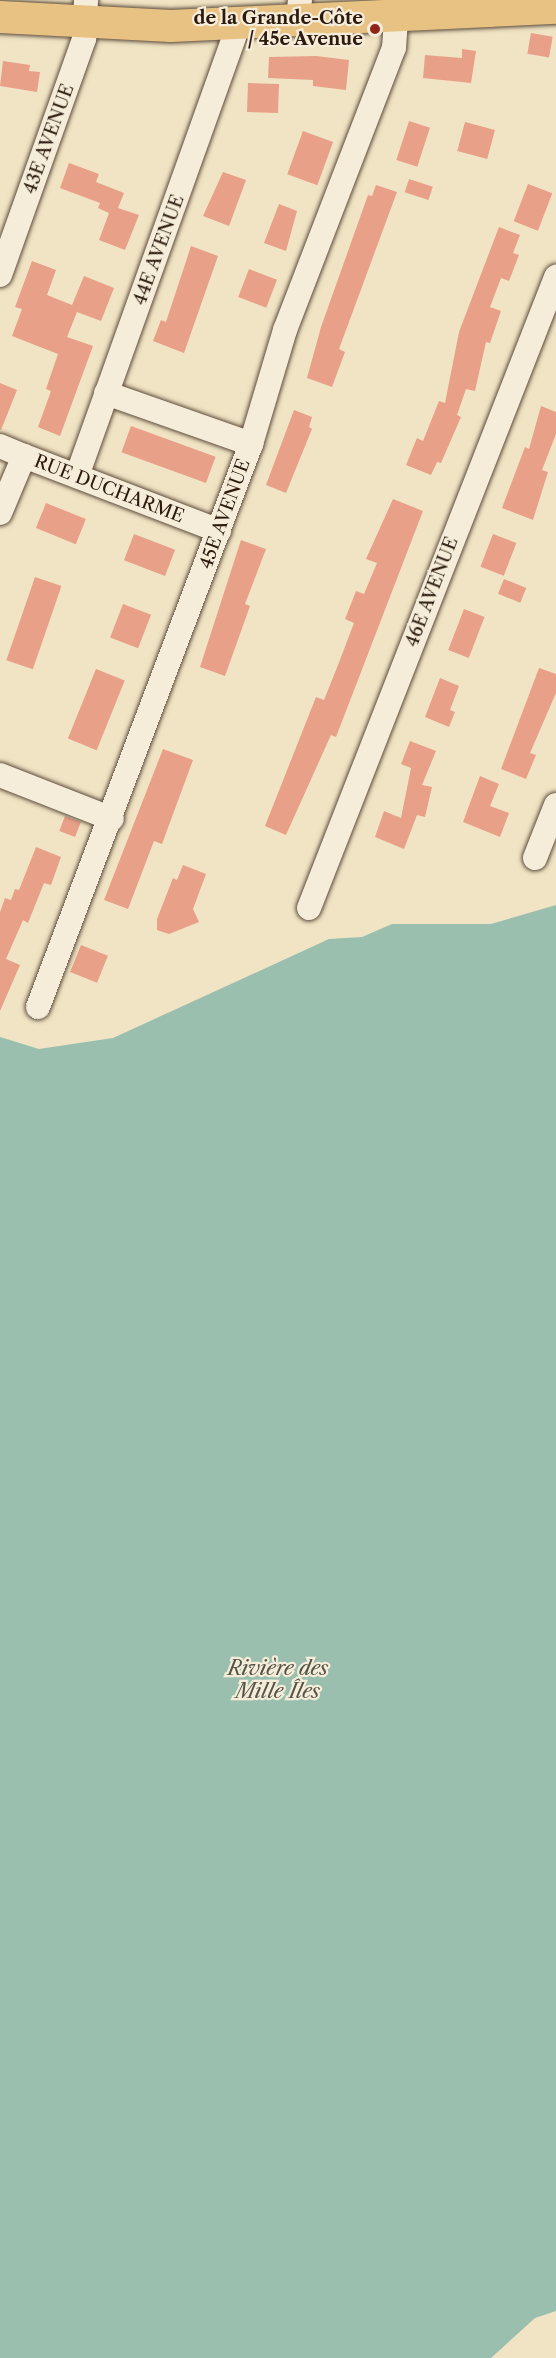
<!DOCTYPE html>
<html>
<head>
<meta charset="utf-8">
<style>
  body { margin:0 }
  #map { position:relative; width:556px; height:2358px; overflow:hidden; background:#f0e4c4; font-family:"Libre Caslon Text",serif }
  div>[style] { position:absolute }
  .water>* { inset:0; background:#9bbfae }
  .building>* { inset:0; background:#e8a088; transform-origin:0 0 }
  .roads { filter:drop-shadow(0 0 2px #5d4c3c) drop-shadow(0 0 2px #5d4c3c) }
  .minor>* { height:24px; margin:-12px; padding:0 12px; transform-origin:12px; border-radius:12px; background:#f5edd9 }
  .major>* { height:32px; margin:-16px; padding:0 16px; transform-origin:16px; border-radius:16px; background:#e8c282 }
  .dots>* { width:16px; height:16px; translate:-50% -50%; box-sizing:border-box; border:3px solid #f5edd9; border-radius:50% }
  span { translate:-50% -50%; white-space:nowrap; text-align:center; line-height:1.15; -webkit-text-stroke:4.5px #f5edd9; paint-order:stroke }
  .poi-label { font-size:18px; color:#2c1a0f; font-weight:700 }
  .right { translate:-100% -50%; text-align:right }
  .street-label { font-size:18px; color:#2c1a0f }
  .water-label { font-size:20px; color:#535447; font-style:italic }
</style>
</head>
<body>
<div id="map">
  <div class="water">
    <div style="clip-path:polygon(556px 905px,556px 2311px,535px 2318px,491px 2358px,0 2358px,0 1037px,39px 1049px,113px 1038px,329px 939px,362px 937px,392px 924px,491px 924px)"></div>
  </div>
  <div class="building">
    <div style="left:531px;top:33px;width:22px;height:21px;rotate:10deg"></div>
    <div style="clip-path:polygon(462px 49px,476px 51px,471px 83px,423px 78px,425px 55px,462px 58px)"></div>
    <div style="clip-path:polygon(316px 56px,349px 60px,346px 90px,313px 86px,313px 80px,268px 78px,269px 57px)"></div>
    <div style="clip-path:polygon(3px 61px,30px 65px,29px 71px,40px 72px,37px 92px,0 86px)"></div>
    <div style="left:248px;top:83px;width:31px;height:29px;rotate:2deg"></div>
    <div style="left:409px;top:121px;width:22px;height:41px;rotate:18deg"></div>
    <div style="left:465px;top:122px;width:31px;height:30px;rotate:15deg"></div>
    <div style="left:303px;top:131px;width:32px;height:46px;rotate:20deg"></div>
    <div style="clip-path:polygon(69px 163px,99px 174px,96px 182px,124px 193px,118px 208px,139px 215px,125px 250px,99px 240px,109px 213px,98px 208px,100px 203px,60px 188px)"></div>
    <div style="clip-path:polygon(223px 172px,246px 180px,229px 226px,203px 216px)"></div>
    <div style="left:409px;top:179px;width:25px;height:14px;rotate:18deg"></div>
    <div style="left:528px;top:184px;width:26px;height:40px;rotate:21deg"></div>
    <div style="clip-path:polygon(376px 185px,397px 192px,339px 349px,345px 352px,332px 387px,307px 378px,321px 327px,368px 195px,372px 196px)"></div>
    <div style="clip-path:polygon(279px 204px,297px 211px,286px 251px,264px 243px)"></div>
    <div style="clip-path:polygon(499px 227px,520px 235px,513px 253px,519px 255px,509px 281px,501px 278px,490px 307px,501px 311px,490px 343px,486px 342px,475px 391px,466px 389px,457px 415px,461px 417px,441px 463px,437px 462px,431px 475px,406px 465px,417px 438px,423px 441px,439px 401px,445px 403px,459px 332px)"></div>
    <div style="clip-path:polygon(191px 246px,218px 256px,184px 353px,153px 341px,161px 320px,166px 322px)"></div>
    <div style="clip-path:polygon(32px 261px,56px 270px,47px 295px,72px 305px,84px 276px,114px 288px,101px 321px,77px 312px,67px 337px,93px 346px,60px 436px,38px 427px,51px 391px,46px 389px,58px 354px,12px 336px,22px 309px,15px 307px)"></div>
    <div style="left:249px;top:269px;width:30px;height:30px;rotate:21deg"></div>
    <div style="clip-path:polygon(0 383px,17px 390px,1px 430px,0 430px)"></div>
    <div style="clip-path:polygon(541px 406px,556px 412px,556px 434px,542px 470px,548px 472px,533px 520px,502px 508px,525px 447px,529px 449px)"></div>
    <div style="clip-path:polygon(294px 410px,312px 417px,309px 427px,312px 429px,286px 493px,266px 485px)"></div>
    <div style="left:131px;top:426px;width:90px;height:28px;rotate:20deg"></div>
    <div style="clip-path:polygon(393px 499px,423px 511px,336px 737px,331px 735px,286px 835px,265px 826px,316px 697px,324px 700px,338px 665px,354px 623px,345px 619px,356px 591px,364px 594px,377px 563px,366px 559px)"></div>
    <div style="left:46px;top:503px;width:43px;height:27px;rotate:22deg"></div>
    <div style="left:134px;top:534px;width:44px;height:28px;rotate:21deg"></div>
    <div style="left:493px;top:534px;width:25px;height:35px;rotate:21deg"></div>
    <div style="clip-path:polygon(241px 540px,266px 549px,245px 604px,250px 606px,225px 676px,200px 667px)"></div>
    <div style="left:35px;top:577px;width:28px;height:88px;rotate:19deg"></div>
    <div style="left:504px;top:579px;width:24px;height:16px;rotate:22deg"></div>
    <div style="left:123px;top:604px;width:30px;height:36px;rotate:21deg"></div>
    <div style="left:464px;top:609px;width:22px;height:44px;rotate:21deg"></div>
    <div style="clip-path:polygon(539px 668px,556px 674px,556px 693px,530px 753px,536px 755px,526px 779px,501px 769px)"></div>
    <div style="left:96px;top:669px;width:31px;height:75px;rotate:22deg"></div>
    <div style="clip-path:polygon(440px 678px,459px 686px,450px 710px,455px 712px,449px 727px,425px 717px)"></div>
    <div style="clip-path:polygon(410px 741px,436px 751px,422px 785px,432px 787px,425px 817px,417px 815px,404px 849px,375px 837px,384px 811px,401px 818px,411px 768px,401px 764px)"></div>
    <div style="clip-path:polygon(163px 749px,193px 760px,162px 844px,154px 841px,128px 909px,104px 900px)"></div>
    <div style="clip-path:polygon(480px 776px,499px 784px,490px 806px,509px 813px,500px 837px,463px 822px)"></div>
    <div style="left:65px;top:816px;width:17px;height:16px;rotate:21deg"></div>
    <div style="clip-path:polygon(36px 847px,61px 857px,51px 885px,44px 883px,28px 923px,23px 920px,6px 959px,20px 965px,0 1011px,0 912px,5px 898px,11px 900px,15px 889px,19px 890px)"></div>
    <div style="clip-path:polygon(183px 865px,206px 874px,193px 909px,199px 922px,169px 934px,157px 930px,157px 919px,173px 878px,177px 880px)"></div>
    <div style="left:81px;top:945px;width:29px;height:29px;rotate:22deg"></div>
  </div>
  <div class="roads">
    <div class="minor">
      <div style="left:298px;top:22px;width:22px;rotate:-85deg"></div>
      <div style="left:0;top:275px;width:251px;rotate:-70.4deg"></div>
      <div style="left:84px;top:39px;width:39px;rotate:-87deg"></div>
      <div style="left:106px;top:393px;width:154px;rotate:19.4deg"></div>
      <div style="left:0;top:446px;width:26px;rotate:23deg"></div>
      <div style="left:77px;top:476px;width:480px;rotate:-70.3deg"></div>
      <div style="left:0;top:513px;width:62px;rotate:-67.2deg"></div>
      <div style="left:24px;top:456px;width:209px;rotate:21deg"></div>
      <div style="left:0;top:775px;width:120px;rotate:21.4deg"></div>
      <div style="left:535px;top:858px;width:57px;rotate:-68.4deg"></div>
      <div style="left:309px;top:908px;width:678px;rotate:-68.62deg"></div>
      <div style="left:38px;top:1007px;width:602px;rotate:-69.28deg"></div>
      <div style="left:251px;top:444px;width:119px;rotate:-73.4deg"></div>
      <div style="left:285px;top:330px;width:302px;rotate:-68.9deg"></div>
      <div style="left:394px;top:48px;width:32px;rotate:-86deg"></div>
    </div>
    <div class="major">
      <div style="left:0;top:17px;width:171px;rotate:3deg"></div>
      <div style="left:171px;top:26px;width:385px;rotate:-2.7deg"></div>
    </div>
  </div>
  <div class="dots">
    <div style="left:375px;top:29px;background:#8f2418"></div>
  </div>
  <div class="poi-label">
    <span class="right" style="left:363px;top:29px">de la Grande-Côte<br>/ 45e Avenue</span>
  </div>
  <div class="street-label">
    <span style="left:49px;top:139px;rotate:-70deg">43E AVENUE</span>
    <span style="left:159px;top:250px;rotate:-70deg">44E AVENUE</span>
    <span style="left:109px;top:489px;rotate:21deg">RUE DUCHARME</span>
    <span style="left:225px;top:514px;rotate:-70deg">45E AVENUE</span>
    <span style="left:432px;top:592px;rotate:-69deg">46E AVENUE</span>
  </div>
  <div class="water-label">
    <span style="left:278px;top:1680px">Rivière des<br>Mille Îles</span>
  </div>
</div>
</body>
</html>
